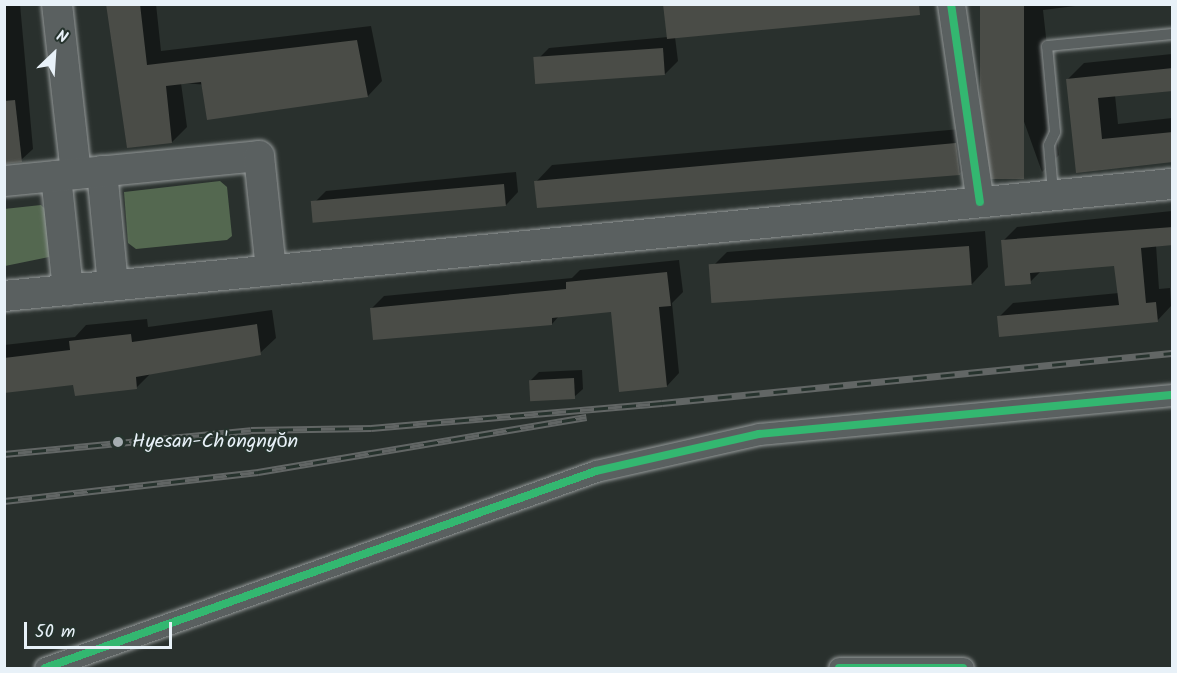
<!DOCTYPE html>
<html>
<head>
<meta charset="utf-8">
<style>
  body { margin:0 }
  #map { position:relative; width:1177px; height:673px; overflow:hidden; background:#29302d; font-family:Kalam,sans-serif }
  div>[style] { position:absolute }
  .green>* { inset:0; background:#546850 }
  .shadow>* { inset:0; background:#0007 }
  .building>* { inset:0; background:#4a4c47; transform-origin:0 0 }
  .roads { filter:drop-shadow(0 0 2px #959a9a) drop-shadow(0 0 2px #959a9a) }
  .service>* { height:10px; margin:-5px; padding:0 5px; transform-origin:5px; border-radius:5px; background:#5a6060 }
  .minor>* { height:21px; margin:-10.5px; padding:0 10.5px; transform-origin:10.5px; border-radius:10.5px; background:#5a6060 }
  .tertiary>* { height:27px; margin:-13.5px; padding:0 13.5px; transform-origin:13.5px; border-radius:13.5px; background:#5a6060 }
  .secondary>* { height:30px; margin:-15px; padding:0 15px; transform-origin:15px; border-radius:15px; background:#5a6060 }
  .rail>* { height:7px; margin-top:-3.5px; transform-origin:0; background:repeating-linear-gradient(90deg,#26332d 0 14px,#626665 0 28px); box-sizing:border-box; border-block:2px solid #626665 }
  .cycleway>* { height:8px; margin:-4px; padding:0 4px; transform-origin:4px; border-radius:4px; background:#33b770 }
  .dots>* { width:16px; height:16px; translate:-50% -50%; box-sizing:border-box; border:3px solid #26332d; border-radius:50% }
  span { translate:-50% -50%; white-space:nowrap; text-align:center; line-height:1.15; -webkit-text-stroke:4.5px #26332d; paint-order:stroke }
  .poi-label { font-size:20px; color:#e8f1f8 }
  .left { translate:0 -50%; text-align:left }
  .frame { position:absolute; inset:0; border:6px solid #e8f1f8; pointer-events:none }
  .north { position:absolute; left:24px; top:24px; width:60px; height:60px; -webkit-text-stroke:4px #26332d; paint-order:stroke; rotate:25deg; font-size:16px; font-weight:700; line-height:24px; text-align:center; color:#e8f1f8 }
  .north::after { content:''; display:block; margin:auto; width:21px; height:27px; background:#e8f1f8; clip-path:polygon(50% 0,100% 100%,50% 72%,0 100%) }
  .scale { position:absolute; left:24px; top:622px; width:148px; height:27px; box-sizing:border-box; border:3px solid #e8f1f8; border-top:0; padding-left:8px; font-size:18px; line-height:21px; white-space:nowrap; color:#e8f1f8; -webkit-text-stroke:4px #26332d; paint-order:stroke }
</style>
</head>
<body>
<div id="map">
  <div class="green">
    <div style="clip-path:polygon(220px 181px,227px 187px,232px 236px,227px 240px,136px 249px,128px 243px,124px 192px)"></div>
    <div style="clip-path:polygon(41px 205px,46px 210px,49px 257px,5px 266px,4px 209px)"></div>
  </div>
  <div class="shadow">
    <div style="clip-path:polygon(4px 4px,20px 4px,33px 149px,21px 160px,4px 163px)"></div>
    <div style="clip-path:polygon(110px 4px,156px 4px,161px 51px,371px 26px,382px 81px,368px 96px,181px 83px,187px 127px,172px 142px)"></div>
    <div style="clip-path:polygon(665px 4px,921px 4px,911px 14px,675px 37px,678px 61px,665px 74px,536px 61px,549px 48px,668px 37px)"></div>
    <div style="clip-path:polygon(982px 4px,1091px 4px,1043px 10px,1059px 155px,1042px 172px)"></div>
    <div style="clip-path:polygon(1172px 54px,1172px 89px,1115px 95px,1118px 124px,1172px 118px,1172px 161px,1077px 171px,1067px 80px,1084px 63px)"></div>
    <div style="clip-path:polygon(972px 128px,976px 157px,959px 174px,536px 182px,552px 165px)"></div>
    <div style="clip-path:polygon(516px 172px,518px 192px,506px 205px,313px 204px,326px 191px)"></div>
    <div style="clip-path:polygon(1172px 211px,1172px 244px,1156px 245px,1159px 289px,1170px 288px,1171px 306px,1157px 321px,999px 317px,1013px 303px,1119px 293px,1115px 265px,1042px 270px,1030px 282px,1003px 241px,1017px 227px)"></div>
    <div style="clip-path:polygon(985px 231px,988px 267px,972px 284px,711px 268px,727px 252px)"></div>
    <div style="clip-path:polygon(679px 260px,683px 292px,672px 303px,679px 373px,667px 386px,612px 310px,559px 316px,552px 324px,371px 309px,384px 296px,572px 278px,580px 270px)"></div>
    <div style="clip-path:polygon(272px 310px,276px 338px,260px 353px,150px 374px,136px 388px,75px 384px,4px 389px,4px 345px,75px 337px,86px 325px,147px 319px,148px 327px)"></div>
    <div style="clip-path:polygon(582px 370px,583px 389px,574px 397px,530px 381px,539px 372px)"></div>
  </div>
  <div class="building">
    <div style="clip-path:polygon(106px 4px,140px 4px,147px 65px,357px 40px,368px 97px,207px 120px,201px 82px,166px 86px,172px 143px,127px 148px)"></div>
    <div style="clip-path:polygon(663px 4px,919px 4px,920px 15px,667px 39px)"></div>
    <div style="left:980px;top:4px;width:44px;height:175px"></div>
    <div style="left:663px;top:48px;width:27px;height:130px;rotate:86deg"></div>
    <div style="clip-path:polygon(1173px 68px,1173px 91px,1098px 98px,1102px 139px,1173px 132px,1173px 162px,1076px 173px,1066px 79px)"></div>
    <div style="clip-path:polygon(15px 100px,22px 162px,4px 164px,4px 101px)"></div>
    <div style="clip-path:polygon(956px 143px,960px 175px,537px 208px,534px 181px)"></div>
    <div style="left:504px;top:184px;width:22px;height:194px;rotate:85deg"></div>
    <div style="clip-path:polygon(1173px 227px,1173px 245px,1141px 248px,1146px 303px,1156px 302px,1158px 322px,999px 337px,997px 316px,1119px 305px,1114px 266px,1030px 273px,1031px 284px,1005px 286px,1001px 240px)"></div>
    <div style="left:969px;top:246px;width:39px;height:261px;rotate:86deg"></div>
    <div style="clip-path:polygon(667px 272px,671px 306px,659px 307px,667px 387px,619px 392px,611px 312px,552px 318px,552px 325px,373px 340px,370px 308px,566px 289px,566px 282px)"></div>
    <div style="clip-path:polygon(257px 324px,261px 355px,136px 377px,137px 389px,75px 396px,73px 385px,4px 393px,4px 358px,70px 350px,69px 341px,131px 334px,132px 342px)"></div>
    <div style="left:574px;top:378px;width:21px;height:45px;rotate:87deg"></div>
  </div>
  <div class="roads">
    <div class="service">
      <div style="left:1053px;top:193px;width:48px;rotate:-94.8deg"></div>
      <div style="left:1049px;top:145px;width:14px;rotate:-65deg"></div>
      <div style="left:1055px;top:132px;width:86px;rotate:-95.3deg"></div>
      <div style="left:1047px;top:46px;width:126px;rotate:-5.5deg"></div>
    </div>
    <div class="minor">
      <div style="left:45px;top:668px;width:585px;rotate:-19.67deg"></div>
      <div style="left:596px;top:471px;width:167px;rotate:-12.8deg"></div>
      <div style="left:759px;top:434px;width:415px;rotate:-5.4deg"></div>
      <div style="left:839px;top:668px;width:124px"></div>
    </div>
    <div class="tertiary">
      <div style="left:951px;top:4px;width:200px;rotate:81.7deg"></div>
    </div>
    <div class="secondary">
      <div style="left:57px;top:4px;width:171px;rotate:83.6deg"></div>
      <div style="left:102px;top:171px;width:115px;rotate:84.5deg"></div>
      <div style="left:56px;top:176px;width:115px;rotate:84deg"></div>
      <div style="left:4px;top:181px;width:256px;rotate:-5.6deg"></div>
      <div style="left:259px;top:156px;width:115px;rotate:84deg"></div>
      <div style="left:4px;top:296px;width:1173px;rotate:-5.48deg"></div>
    </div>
  </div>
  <div class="rail">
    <div style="left:4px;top:454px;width:248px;rotate:-5.5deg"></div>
    <div style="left:251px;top:430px;width:120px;rotate:-1deg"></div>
    <div style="left:371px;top:428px;width:292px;rotate:-4.9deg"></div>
    <div style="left:662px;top:403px;width:512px;rotate:-5.6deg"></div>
    <div style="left:4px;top:501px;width:256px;rotate:-6.5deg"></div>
    <div style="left:258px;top:472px;width:333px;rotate:-9.5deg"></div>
  </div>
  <div class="cycleway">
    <div style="left:951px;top:4px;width:200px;rotate:81.7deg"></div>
    <div style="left:45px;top:668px;width:585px;rotate:-19.67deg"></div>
    <div style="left:596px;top:471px;width:167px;rotate:-12.8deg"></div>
    <div style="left:759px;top:434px;width:415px;rotate:-5.4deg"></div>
    <div style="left:839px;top:668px;width:124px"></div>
  </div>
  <div class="dots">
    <div style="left:118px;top:442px;background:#a5adb1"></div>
  </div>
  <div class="poi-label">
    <span class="left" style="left:132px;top:442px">Hyesan-Ch'ongnyŏn</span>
  </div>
  <div class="frame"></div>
  <div class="north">N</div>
  <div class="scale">50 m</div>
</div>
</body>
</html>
